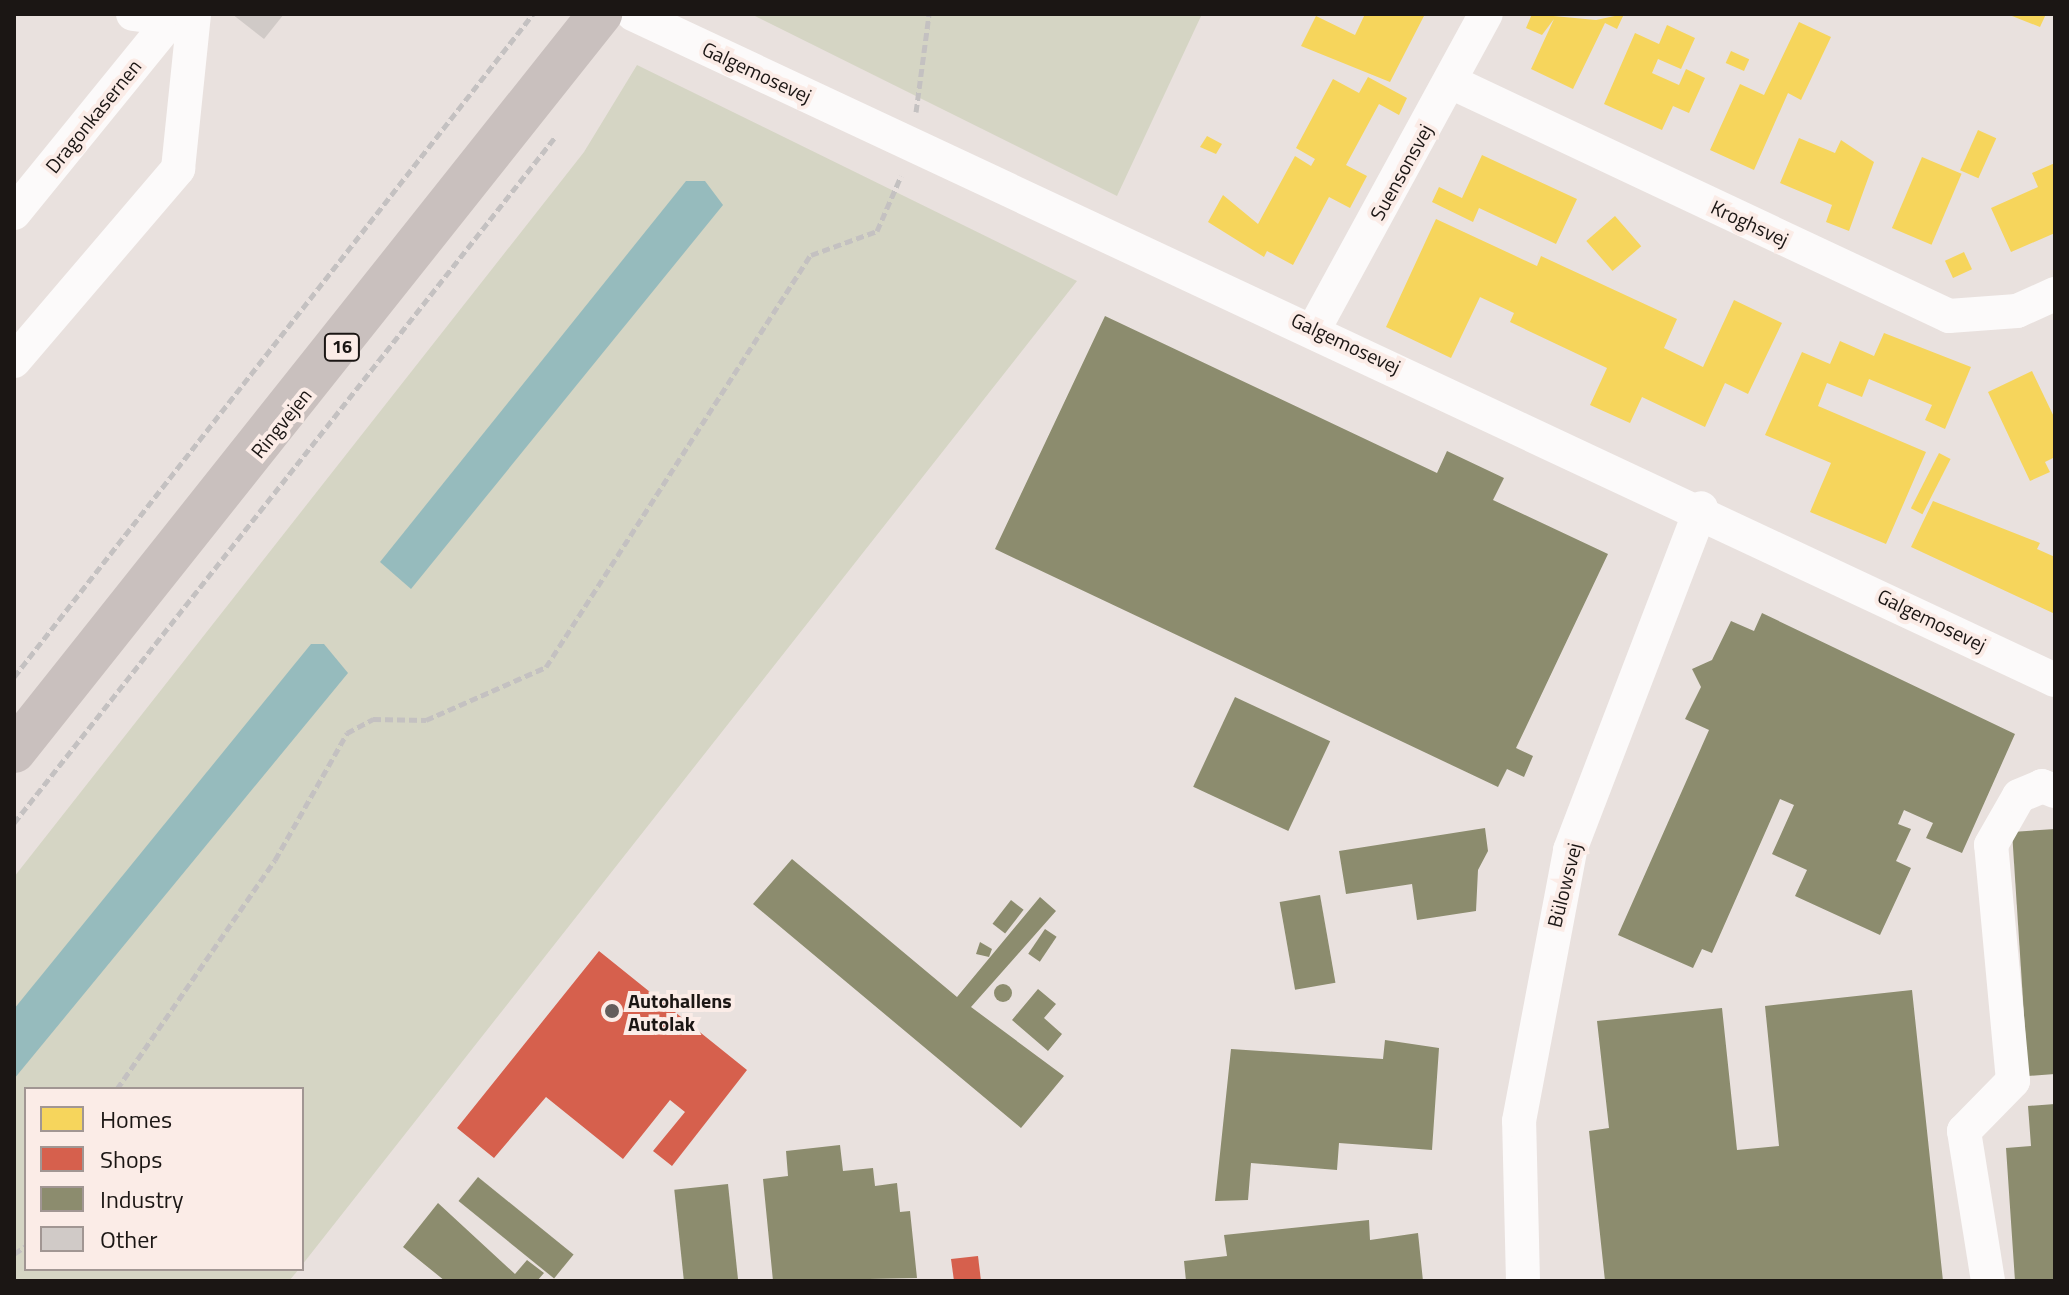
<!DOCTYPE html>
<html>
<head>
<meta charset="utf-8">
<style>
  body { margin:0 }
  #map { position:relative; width:2069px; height:1295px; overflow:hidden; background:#e9e1de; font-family:"Titillium Web",sans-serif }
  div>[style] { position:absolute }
  .green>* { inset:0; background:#d5d5c4 }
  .water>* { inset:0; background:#96bbbd }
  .homes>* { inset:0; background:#f6d55c; transform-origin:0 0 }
  .shops>* { inset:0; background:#d6604d }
  .industry>* { inset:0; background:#8c8c6e; transform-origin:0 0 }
  .round { border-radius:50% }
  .building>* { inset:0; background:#d0cac7 }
  .path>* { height:5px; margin-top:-2.5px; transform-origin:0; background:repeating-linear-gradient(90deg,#c4c1c1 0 8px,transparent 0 12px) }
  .minor>* { height:34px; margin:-17px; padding:0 17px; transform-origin:17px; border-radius:17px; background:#fcfafa }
  .major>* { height:44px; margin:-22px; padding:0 22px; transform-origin:22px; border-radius:22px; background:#c9c0be }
  .dots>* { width:22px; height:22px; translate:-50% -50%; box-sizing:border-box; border:4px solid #fbece7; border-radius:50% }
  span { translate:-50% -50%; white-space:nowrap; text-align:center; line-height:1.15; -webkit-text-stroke:8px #fbece7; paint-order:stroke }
  .shield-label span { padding:2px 6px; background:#fbece7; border:2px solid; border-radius:6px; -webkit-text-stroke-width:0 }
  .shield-label { font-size:18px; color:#1b1614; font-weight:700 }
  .street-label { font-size:20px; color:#1b1614 }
  .poi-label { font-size:20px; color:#1b1614; font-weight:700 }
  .left { translate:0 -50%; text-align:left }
  .frame { position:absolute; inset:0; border:16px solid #1b1614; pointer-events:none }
  .legend { position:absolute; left:24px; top:1087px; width:280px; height:184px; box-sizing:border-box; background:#fbece7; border:2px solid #a19693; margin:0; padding:10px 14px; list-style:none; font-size:24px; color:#1b1614 }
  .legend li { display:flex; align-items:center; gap:16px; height:40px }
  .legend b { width:40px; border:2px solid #a19693 }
</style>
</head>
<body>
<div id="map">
  <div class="green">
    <div style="clip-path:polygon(751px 14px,1202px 14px,1117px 196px)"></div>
    <div style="clip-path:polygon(637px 65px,1077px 281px,302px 1265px,302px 1089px,26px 1089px,26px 1269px,299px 1269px,289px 1281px,14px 1281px,14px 877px,584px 152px)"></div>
  </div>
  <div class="water">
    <div style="clip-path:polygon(686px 181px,705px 181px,723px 205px,411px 589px,380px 562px)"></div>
    <div style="clip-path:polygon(311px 644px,324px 644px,348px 673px,14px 1079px,14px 1009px)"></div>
  </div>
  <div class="homes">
    <div style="clip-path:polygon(1365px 14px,1425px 14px,1390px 82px,1301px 46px,1316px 16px,1355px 35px)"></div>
    <div style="clip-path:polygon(1532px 14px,1596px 20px,1624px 14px,1617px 29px,1605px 23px,1573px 89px,1531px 69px,1554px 19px,1542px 35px,1526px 28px)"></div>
    <div style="clip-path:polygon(2007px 14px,2046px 14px,2040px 27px)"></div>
    <div style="clip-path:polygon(1799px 22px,1831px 37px,1801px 100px,1788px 93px,1754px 170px,1710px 150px,1740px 84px,1764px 95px)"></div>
    <div style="clip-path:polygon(1667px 25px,1695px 38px,1681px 69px,1658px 59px,1652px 73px,1679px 85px,1686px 69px,1705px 78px,1689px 113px,1673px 106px,1662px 130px,1604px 104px,1635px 33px,1659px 44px)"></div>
    <div style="left:1731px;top:51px;width:20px;height:13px;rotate:24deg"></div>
    <div style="clip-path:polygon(1368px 77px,1407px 98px,1399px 115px,1379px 104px,1346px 165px,1367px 176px,1350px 208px,1329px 197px,1293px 265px,1267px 251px,1264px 257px,1208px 222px,1223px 195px,1258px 224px,1295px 156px,1311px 166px,1315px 159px,1296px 148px,1333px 79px,1359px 93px)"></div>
    <div style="left:1978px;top:130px;width:20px;height:44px;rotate:24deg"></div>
    <div style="clip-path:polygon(1207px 136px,1222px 144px,1216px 154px,1200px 147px)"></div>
    <div style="clip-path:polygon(1799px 138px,1835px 153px,1841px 140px,1874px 162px,1849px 231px,1826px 222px,1832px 205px,1780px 183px)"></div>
    <div style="clip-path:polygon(1482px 155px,1577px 199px,1556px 244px,1479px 208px,1473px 222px,1432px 202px,1439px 187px,1462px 198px)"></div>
    <div style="left:1922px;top:157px;width:43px;height:77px;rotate:23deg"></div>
    <div style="clip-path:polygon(2055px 163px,2055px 233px,2011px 252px,1991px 208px,2038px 187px,2032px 173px)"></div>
    <div style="left:1615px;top:216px;width:40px;height:38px;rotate:49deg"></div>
    <div style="clip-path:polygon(1436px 219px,1537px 266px,1541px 256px,1677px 319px,1664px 348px,1703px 367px,1734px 300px,1782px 323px,1748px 394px,1725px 383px,1705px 427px,1642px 397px,1630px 423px,1590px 405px,1607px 368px,1510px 322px,1514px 313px,1480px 297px,1451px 358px,1386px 327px)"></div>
    <div style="left:1964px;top:252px;width:19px;height:21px;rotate:65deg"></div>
    <div style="clip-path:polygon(1884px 333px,1971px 367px,1945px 429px,1925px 420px,1932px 405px,1869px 379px,1862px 397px,1827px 383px,1818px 406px,1926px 452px,1886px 544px,1810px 512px,1831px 463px,1765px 435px,1802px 352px,1830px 364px,1840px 341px,1874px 356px)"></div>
    <div style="clip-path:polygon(2032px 371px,2055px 419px,2055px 457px,2045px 462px,2050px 472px,2030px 481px,1988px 392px)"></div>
    <div style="left:1939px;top:453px;width:13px;height:62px;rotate:27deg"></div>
    <div style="clip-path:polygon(1933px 501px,2040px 543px,2037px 549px,2055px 557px,2055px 614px,1911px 547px)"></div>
  </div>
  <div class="shops">
    <div style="clip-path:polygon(599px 951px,747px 1070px,672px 1166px,653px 1151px,685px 1112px,670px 1100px,623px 1159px,546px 1097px,494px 1158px,457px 1128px)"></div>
    <div style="clip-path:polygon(978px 1256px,981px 1281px,954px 1281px,951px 1259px)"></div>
  </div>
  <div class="industry">
    <div style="clip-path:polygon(1105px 316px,1437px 473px,1447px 451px,1504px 478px,1493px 500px,1608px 554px,1516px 748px,1533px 756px,1524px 777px,1507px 769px,1498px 787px,995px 549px)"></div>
    <div style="clip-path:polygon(1762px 613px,2015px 734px,1962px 853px,1926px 838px,1933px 823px,1904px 810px,1898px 824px,1911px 829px,1896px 861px,1911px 868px,1880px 935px,1795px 896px,1807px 870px,1772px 854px,1794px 805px,1780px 799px,1712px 953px,1702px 949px,1693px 968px,1618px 935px,1709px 730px,1685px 719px,1701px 687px,1692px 669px,1712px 660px,1731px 621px,1754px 631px)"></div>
    <div style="left:1235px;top:697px;width:105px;height:99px;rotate:25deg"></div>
    <div style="clip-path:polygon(1485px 828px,1488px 851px,1478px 870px,1476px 911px,1417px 920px,1412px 884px,1346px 894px,1339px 851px)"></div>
    <div style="clip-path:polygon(2055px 829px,2055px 1074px,2028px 1076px,2012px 832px)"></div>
    <div style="clip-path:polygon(792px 859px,957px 997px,1040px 897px,1056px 911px,971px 1007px,1064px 1076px,1021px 1128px,753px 904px)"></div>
    <div style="left:1320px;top:895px;width:89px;height:41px;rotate:80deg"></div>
    <div style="left:1011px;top:900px;width:16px;height:30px;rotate:38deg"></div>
    <div style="left:1045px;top:929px;width:14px;height:30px;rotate:34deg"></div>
    <div style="clip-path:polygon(980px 942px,992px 949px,989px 957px,976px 954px)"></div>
    <div class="round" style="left:994px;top:984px;width:18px;height:18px"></div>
    <div style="clip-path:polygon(1038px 989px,1056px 1004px,1044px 1018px,1062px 1034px,1048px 1051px,1012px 1020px)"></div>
    <div style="clip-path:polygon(1912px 990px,1943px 1281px,1605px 1281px,1589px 1131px,1609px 1128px,1597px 1021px,1722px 1008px,1737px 1150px,1779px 1146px,1765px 1006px)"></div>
    <div style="clip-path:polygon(1385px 1040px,1439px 1048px,1432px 1150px,1339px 1143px,1337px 1170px,1251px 1163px,1248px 1200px,1215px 1201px,1231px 1049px,1383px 1059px)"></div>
    <div style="clip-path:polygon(2055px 1104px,2055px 1281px,2015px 1281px,2006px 1148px,2031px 1146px,2028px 1106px)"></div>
    <div style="clip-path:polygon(840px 1145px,843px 1171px,873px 1168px,875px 1186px,897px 1183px,900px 1212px,910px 1211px,917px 1278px,773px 1281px,763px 1179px,788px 1176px,786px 1151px)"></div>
    <div style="left:478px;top:1177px;width:123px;height:31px;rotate:39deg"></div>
    <div style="left:728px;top:1184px;width:98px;height:54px;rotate:84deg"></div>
    <div style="clip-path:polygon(438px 1203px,515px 1274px,527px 1260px,544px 1273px,537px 1281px,445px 1281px,403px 1247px)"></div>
    <div style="clip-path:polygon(1369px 1220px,1370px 1240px,1418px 1233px,1423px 1281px,1186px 1281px,1184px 1261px,1227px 1256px,1224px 1235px)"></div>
  </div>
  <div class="building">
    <div style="clip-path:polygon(232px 14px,284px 14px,264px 39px)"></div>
  </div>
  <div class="path">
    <div style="left:916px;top:112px;width:99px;rotate:-82.4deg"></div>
    <div style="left:14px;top:677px;width:842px;rotate:-51.95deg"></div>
    <div style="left:14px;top:823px;width:875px;rotate:-51.73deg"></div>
    <div style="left:117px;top:1089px;width:278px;rotate:-55.4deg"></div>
    <div style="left:275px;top:860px;width:146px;rotate:-60.4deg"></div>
    <div style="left:347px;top:733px;width:30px;rotate:-28deg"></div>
    <div style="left:373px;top:719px;width:53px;rotate:1.1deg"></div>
    <div style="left:426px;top:720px;width:131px;rotate:-23.8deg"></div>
    <div style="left:546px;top:667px;width:490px;rotate:-57.3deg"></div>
    <div style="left:811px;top:255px;width:70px;rotate:-20deg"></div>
    <div style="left:877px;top:231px;width:60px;rotate:-66.4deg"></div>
    <div style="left:14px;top:1254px;width:14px;rotate:-34deg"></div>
  </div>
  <div class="minor">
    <div style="left:133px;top:14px;width:39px;rotate:7deg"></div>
    <div style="left:633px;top:14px;width:1570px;rotate:25.1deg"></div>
    <div style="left:1451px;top:82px;width:550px;rotate:25.17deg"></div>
    <div style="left:1949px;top:316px;width:68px;rotate:-4.2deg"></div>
    <div style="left:2017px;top:311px;width:42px;rotate:-24.1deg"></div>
    <div style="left:14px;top:213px;width:257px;rotate:-50.9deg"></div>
    <div style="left:1314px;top:329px;width:359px;rotate:-61.4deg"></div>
    <div style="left:14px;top:361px;width:253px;rotate:-49.5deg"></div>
    <div style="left:178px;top:169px;width:156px;rotate:-84.1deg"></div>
    <div style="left:1523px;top:1281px;width:160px;rotate:-91.4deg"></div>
    <div style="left:1519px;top:1121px;width:276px;rotate:-79.3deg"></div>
    <div style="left:1570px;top:850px;width:366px;rotate:-69deg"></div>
    <div style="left:1988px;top:1281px;width:152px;rotate:-99.1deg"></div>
    <div style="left:1964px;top:1131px;width:70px;rotate:-45.6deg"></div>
    <div style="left:2013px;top:1081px;width:237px;rotate:-95.3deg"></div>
    <div style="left:1991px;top:845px;width:56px;rotate:-60.3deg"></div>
    <div style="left:2019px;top:796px;width:25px;rotate:-23deg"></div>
    <div style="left:2042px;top:786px;width:14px;rotate:21deg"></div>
  </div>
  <div class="major">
    <div style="left:14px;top:751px;width:942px;rotate:-51.51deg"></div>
  </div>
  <div class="dots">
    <div style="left:612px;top:1011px;background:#635d5b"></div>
  </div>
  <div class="shield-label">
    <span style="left:342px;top:347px">16</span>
  </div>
  <div class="street-label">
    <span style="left:757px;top:72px;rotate:25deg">Galgemosevej</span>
    <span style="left:93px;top:116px;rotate:-51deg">Dragonkasernen</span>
    <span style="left:1401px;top:172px;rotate:-61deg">Suensonsvej</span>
    <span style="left:1750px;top:223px;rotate:25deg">Kroghsvej</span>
    <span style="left:1346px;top:343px;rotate:25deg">Galgemosevej</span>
    <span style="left:281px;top:423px;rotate:-51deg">Ringvejen</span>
    <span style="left:1932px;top:620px;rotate:26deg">Galgemosevej</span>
    <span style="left:1564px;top:885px;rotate:-76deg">Bülowsvej</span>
  </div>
  <div class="poi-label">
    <span class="left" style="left:628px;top:1012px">Autohallens<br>Autolak</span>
  </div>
  <div class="frame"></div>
  <ul class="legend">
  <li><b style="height:22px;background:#f6d55c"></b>Homes</li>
  <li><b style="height:22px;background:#d6604d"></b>Shops</li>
  <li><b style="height:22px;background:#8c8c6e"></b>Industry</li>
  <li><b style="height:22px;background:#d0cac7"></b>Other</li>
  </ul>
</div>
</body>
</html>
